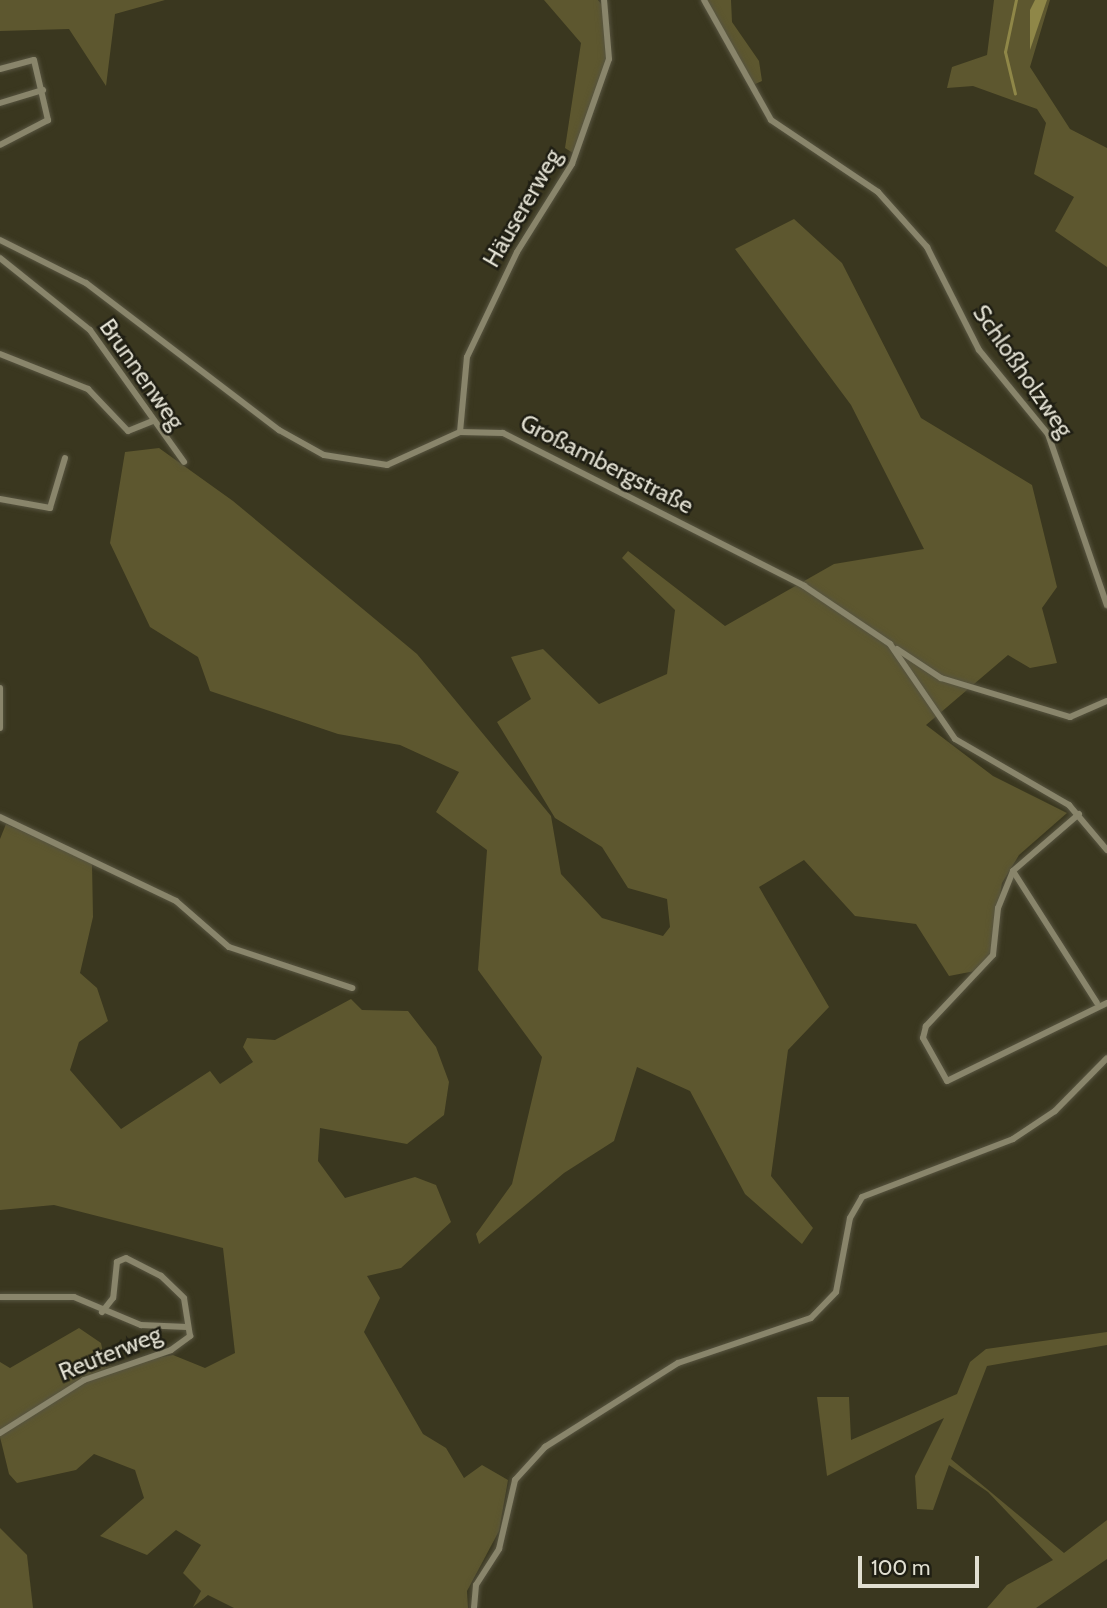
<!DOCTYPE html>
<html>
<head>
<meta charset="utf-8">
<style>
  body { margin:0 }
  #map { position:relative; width:1107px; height:1608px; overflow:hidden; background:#3a371f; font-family:Cabin,sans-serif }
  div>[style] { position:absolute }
  .green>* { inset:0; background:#5d572f }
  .water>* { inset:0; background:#8f8748 }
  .stream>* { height:2.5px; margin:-1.25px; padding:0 1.25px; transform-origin:1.25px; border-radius:1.25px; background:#8f8748 }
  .roads { filter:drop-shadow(0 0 2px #575440) drop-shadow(0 0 2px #575440) }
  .minor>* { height:6px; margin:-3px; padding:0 3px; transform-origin:3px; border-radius:3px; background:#89856b }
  span { translate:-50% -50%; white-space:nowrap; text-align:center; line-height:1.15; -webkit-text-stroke:5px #1f1e13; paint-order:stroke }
  .street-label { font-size:24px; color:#e1dfd1 }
  .scale { position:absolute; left:858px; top:1556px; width:121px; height:32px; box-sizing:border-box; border:4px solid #e1dfd1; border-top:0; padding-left:9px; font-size:21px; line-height:24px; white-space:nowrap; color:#e1dfd1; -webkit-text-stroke:5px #1f1e13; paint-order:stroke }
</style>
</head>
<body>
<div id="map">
  <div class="green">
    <div style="clip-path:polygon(0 0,165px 0,115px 14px,106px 86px,69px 29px,0 31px)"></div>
    <div style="clip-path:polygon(544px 0,598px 0,604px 8px,606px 61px,573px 153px,565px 148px,581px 43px)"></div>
    <div style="clip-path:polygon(706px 0,731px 0,732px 22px,759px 61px,762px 81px,753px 85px)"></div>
    <div style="clip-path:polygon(994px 0,1050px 0,1030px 67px,1070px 129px,1107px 148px,1107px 267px,1055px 231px,1074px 197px,1034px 174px,1046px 123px,1037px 109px,973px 86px,947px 88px,952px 67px,987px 55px)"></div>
    <div style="clip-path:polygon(794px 219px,842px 263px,921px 418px,1032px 485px,1057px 587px,1042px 608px,1057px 663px,1030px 668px,1008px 655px,926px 725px,993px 776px,1067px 813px,1019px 855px,1002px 883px,990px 954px,975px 971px,949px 976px,916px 924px,855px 916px,804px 860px,759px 887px,829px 1007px,788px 1050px,771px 1176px,813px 1228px,802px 1244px,745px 1194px,690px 1091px,637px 1067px,614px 1141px,564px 1173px,479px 1244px,476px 1234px,512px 1184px,542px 1057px,478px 970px,487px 850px,436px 812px,459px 772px,400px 745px,338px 734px,210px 691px,198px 657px,150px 627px,110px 543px,125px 452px,159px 448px,233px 501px,417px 654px,551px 816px,561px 874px,602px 918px,663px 936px,670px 927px,667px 899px,628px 888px,602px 847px,555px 818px,497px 722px,531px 699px,511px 657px,543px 649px,599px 704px,667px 674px,675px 610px,622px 558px,628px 551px,725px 626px,834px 564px,924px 549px,851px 405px,735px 249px)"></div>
    <div style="clip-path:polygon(6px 824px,92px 863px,93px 917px,80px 973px,97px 988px,108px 1021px,79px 1042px,70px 1070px,121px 1129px,210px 1071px,220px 1084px,253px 1062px,243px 1047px,247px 1038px,275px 1040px,351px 999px,362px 1010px,408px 1011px,436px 1047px,449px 1082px,444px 1115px,407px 1144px,320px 1128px,318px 1161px,345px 1198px,415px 1177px,436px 1185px,451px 1222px,401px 1268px,367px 1276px,380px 1298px,364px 1332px,423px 1434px,446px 1448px,464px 1478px,482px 1465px,508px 1480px,499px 1531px,467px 1591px,468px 1608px,234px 1608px,208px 1595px,193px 1607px,201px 1591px,183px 1573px,201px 1545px,176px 1530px,147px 1555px,100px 1536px,144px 1498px,135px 1470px,94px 1454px,76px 1470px,17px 1483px,9px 1474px,0 1437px,0 1362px,10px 1368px,79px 1328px,101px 1343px,106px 1367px,173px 1355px,205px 1368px,235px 1353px,223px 1248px,54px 1205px,0 1210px,0 839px)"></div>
    <div style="clip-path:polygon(1107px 1332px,1107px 1345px,987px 1366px,951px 1459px,1064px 1553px,1107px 1520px,1107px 1559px,1036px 1608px,987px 1608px,1007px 1585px,1053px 1560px,988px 1492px,949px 1465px,933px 1510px,917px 1509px,915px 1476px,944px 1418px,827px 1476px,817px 1397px,849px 1397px,851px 1440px,957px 1394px,970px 1362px,986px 1349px)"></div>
    <div style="clip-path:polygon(0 1528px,27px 1555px,33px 1608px,0 1608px)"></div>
  </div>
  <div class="water">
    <div style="clip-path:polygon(1035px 0,1047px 0,1030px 50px,1030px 10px)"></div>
  </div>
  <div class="stream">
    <div style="left:1015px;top:94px;width:43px;rotate:-103.4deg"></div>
    <div style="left:1005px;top:52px;width:53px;rotate:-78.1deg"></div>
  </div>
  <div class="roads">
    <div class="minor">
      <div style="left:704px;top:0;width:137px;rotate:60.8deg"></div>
      <div style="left:771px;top:120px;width:129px;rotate:33.9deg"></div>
      <div style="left:878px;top:192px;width:74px;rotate:48.3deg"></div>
      <div style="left:927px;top:247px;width:115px;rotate:63.2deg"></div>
      <div style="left:979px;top:350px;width:109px;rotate:50.6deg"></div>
      <div style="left:1048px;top:434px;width:181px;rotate:71deg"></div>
      <div style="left:0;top:69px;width:35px;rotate:-15deg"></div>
      <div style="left:34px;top:60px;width:62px;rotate:76.9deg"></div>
      <div style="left:48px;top:120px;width:54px;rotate:152.5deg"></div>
      <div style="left:0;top:103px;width:45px;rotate:-16.8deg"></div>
      <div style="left:0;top:240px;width:96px;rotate:26.6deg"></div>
      <div style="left:86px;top:283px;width:243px;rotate:37.3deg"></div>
      <div style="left:279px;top:430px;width:51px;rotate:29.1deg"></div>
      <div style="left:324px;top:455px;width:64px;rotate:9deg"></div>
      <div style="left:387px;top:465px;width:80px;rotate:-24.3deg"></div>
      <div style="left:460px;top:432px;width:43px;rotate:1.3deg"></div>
      <div style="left:503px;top:433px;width:338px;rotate:26.9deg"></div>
      <div style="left:804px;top:586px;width:104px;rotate:34deg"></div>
      <div style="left:890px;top:644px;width:115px;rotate:55.6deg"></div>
      <div style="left:955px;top:739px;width:132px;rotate:30.1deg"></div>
      <div style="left:1069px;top:805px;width:59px;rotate:49.8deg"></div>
      <div style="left:0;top:258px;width:115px;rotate:38.7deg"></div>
      <div style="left:90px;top:330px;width:162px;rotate:54.5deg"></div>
      <div style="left:0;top:354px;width:95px;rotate:21.7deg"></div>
      <div style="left:88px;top:389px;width:58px;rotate:46.4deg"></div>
      <div style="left:128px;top:431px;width:27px;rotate:-22deg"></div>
      <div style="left:460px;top:432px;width:75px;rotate:-84.7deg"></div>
      <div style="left:467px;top:357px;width:116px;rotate:-64.5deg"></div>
      <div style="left:517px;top:252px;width:104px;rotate:-58deg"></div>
      <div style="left:572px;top:164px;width:111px;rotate:-70.6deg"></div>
      <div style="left:609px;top:59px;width:59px;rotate:-94.8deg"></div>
      <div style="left:0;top:499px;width:51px;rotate:10.2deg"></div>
      <div style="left:50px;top:508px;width:52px;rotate:-73.3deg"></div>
      <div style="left:897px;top:649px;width:53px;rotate:33.4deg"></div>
      <div style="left:941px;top:678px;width:135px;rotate:16.8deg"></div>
      <div style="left:1070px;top:717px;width:40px;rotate:-23.4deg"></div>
      <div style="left:0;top:688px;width:40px;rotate:90deg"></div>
      <div style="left:1079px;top:814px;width:87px;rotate:139.2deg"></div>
      <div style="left:1013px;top:871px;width:40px;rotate:112deg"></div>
      <div style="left:998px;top:908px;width:47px;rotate:96.1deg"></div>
      <div style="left:993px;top:955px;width:98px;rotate:133.3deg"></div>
      <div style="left:926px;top:1026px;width:12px;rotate:104deg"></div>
      <div style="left:923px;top:1038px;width:49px;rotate:60.8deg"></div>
      <div style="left:947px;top:1081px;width:178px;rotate:-26deg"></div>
      <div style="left:0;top:817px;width:195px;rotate:25.5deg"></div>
      <div style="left:176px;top:901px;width:70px;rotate:41deg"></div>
      <div style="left:229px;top:947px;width:130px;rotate:18.4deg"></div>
      <div style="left:1013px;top:871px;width:156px;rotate:57.5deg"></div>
      <div style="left:0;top:1297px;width:74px"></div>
      <div style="left:74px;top:1297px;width:73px;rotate:22.7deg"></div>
      <div style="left:141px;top:1325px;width:46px;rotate:2.5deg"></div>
      <div style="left:0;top:1433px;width:99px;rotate:-32.2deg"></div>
      <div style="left:84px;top:1380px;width:92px;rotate:-19deg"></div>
      <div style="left:171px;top:1350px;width:24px;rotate:-36deg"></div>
      <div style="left:190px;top:1336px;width:38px;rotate:-99deg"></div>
      <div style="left:184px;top:1298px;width:32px;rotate:-136deg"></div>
      <div style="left:161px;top:1276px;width:39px;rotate:-153deg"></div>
      <div style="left:126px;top:1258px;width:10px;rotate:156deg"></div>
      <div style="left:117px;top:1262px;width:36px;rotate:96deg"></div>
      <div style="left:113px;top:1298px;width:18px;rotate:128deg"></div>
      <div style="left:474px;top:1608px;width:23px;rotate:-85deg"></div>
      <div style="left:476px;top:1585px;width:43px;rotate:-57.4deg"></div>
      <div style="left:499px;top:1549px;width:71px;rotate:-76.9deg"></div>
      <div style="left:515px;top:1480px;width:45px;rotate:-47.7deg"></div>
      <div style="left:545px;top:1447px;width:157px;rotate:-32.3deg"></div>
      <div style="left:678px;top:1363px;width:140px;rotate:-18.7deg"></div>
      <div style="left:811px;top:1318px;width:36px;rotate:-46deg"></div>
      <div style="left:836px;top:1292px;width:75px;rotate:-79.3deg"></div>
      <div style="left:850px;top:1218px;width:24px;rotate:-60deg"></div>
      <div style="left:862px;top:1197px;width:162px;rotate:-21deg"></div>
      <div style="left:1013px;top:1139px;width:50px;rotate:-33.7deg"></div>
      <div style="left:1055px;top:1111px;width:74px;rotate:-45.5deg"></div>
    </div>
  </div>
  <div class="street-label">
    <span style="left:522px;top:208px;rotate:-60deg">Häusererweg</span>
    <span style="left:1023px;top:371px;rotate:55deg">Schloßholzweg</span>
    <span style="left:142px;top:374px;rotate:55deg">Brunnenweg</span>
    <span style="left:607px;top:464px;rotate:27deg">Großambergstraße</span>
    <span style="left:110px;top:1353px;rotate:-22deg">Reuterweg</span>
  </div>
  <div class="scale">100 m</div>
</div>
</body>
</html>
